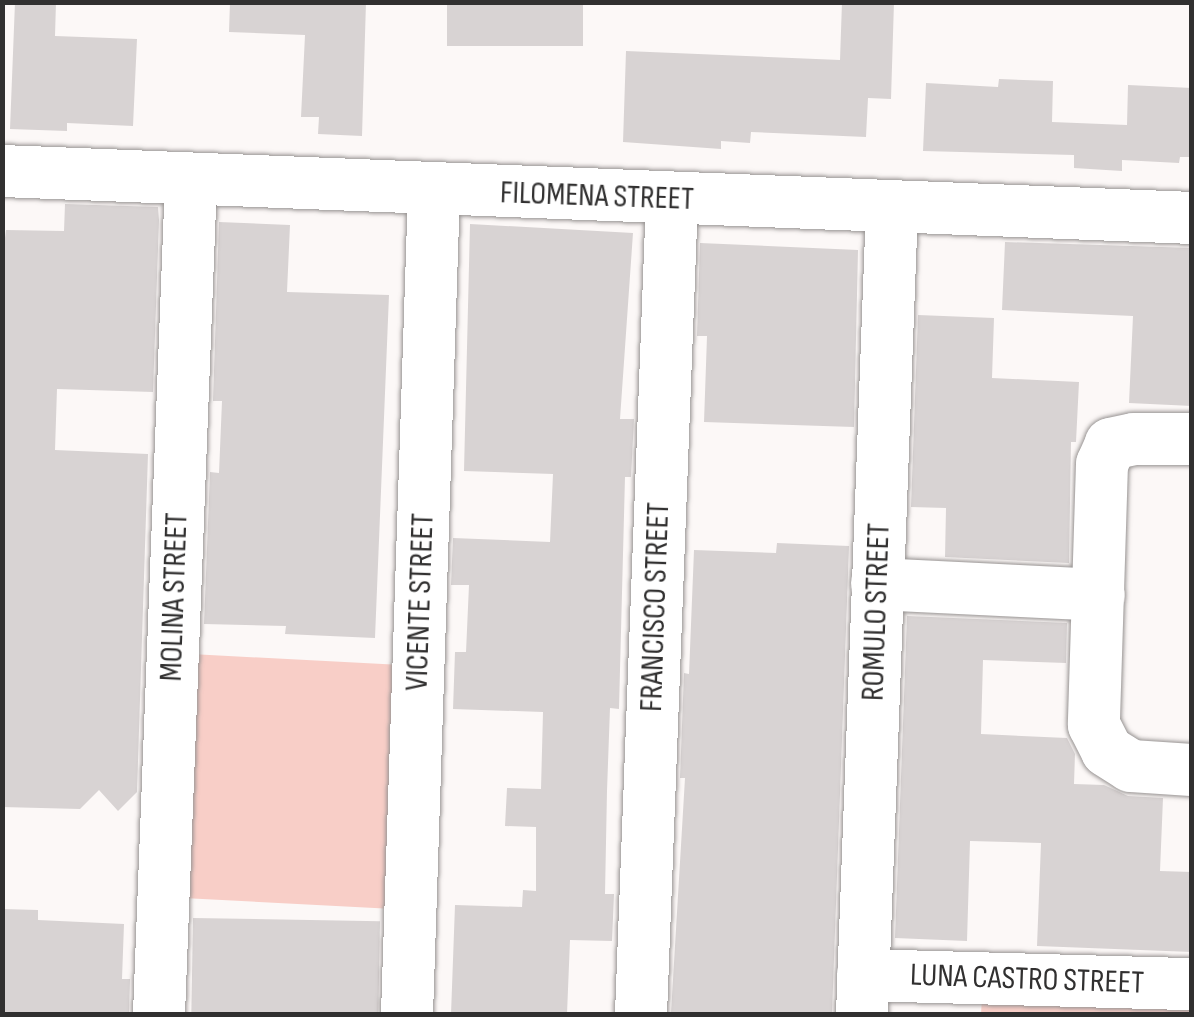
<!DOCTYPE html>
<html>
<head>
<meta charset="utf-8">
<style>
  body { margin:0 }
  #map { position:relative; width:1194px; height:1017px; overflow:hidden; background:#fcf8f7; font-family:"Sofia Sans Condensed",sans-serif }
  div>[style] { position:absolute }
  .green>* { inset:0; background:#f8cec7; transform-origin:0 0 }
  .building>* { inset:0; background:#d8d3d3; transform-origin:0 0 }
  .roads { filter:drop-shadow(0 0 2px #979392) drop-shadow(0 0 2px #979392) }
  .minor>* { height:52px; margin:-26px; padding:0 26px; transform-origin:26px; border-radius:26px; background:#fff }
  span { translate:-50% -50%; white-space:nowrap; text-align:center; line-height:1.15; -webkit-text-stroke:8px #fff; paint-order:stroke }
  .street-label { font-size:32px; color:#313030 }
  .frame { position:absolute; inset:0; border:5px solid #313030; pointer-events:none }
</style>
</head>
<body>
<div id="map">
  <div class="green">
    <div style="left:191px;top:654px;width:211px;height:244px;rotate:3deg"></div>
    <div style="clip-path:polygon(982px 997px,1191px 1003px,1191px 1014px,981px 1014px)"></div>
  </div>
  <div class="building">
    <div style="clip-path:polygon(15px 2px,56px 2px,55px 36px,137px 39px,133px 126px,67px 123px,67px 131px,10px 129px)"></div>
    <div style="clip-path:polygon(230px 2px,366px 2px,362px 136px,318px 134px,319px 117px,301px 117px,305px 35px,229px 32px)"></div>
    <div style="left:447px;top:2px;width:136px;height:44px"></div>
    <div style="clip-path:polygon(842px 2px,894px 2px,891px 99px,868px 98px,866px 137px,751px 132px,750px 143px,721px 141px,721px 149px,623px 142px,626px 51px,840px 60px)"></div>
    <div style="clip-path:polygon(999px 79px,1053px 81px,1052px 122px,1127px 125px,1128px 85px,1192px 88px,1192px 157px,1180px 157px,1179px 163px,1122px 160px,1122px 171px,1074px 168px,1074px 155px,923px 151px,926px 83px,998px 87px)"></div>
    <div style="clip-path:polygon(65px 204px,158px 207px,159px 220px,153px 392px,57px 389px,55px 450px,148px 454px,137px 792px,118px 811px,99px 790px,80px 809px,2px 807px,2px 262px,6px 230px,64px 231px)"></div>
    <div style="clip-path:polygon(219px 222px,290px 225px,287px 292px,389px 295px,375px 638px,285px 634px,286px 626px,204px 624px,210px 472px,219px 473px,222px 401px,213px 401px)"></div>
    <div style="clip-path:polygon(470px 224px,633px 233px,620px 419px,634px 419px,631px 477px,625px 477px,619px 709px,610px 708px,607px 791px,605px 894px,614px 894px,612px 941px,570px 940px,567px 1014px,451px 1014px,455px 905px,522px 907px,523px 890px,536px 891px,536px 827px,505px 826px,507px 788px,541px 789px,543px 712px,453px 709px,455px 652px,466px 652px,469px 585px,451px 585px,453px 538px,550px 542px,553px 474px,464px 471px)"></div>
    <div style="clip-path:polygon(1005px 242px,1192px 248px,1192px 406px,1129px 403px,1133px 316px,1002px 310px)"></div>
    <div style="clip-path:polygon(700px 243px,858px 250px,854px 427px,704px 422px,707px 336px,697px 336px)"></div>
    <div style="clip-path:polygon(918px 315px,994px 318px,992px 378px,1079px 382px,1076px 442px,1071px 442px,1069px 563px,945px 557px,946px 508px,911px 507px)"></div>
    <div style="clip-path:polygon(777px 543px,849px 546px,832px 1014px,671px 1013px,685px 778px,680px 778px,684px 673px,689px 674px,694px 550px,776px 553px)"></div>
    <div style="clip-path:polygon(907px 616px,1067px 623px,1066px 663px,983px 660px,981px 734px,1067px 738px,1075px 754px,1074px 784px,1104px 785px,1128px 796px,1163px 798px,1160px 871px,1192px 872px,1192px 952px,1037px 946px,1041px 843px,970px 841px,967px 941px,895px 938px)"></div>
    <div style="clip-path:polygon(2px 909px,38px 910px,38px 920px,124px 924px,122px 979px,130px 979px,129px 1014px,2px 1014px)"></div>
    <div style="left:193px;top:918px;width:187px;height:96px;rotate:1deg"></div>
  </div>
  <div class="roads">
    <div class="minor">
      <div style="left:2px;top:171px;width:1191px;rotate:2.26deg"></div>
      <div style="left:1192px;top:439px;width:58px;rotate:180deg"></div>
      <div style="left:1134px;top:439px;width:24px;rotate:168deg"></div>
      <div style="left:1111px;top:444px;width:22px;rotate:114deg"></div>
      <div style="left:1102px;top:464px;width:261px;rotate:91.8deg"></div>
      <div style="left:1094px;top:725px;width:29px;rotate:63deg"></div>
      <div style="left:1107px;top:751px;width:28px;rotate:32deg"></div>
      <div style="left:1131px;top:766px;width:61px;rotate:3.8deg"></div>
      <div style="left:877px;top:584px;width:222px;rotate:2.8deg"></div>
      <div style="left:863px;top:975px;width:329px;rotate:1.6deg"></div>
      <div style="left:159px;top:1014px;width:835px;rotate:-87.8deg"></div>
      <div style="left:407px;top:1014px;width:824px;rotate:-88.12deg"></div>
      <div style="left:641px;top:1014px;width:815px;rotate:-87.82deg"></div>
      <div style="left:862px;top:1014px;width:806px;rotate:-87.87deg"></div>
    </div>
  </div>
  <div class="street-label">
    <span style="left:597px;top:197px;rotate:2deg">FILOMENA STREET</span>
    <span style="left:175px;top:597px;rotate:-88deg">MOLINA STREET</span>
    <span style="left:421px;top:602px;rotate:-88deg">VICENTE STREET</span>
    <span style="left:656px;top:607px;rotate:-88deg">FRANCISCO STREET</span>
    <span style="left:877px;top:612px;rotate:-88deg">ROMULO STREET</span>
    <span style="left:1027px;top:980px;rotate:2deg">LUNA CASTRO STREET</span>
  </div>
  <div class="frame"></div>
</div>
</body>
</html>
